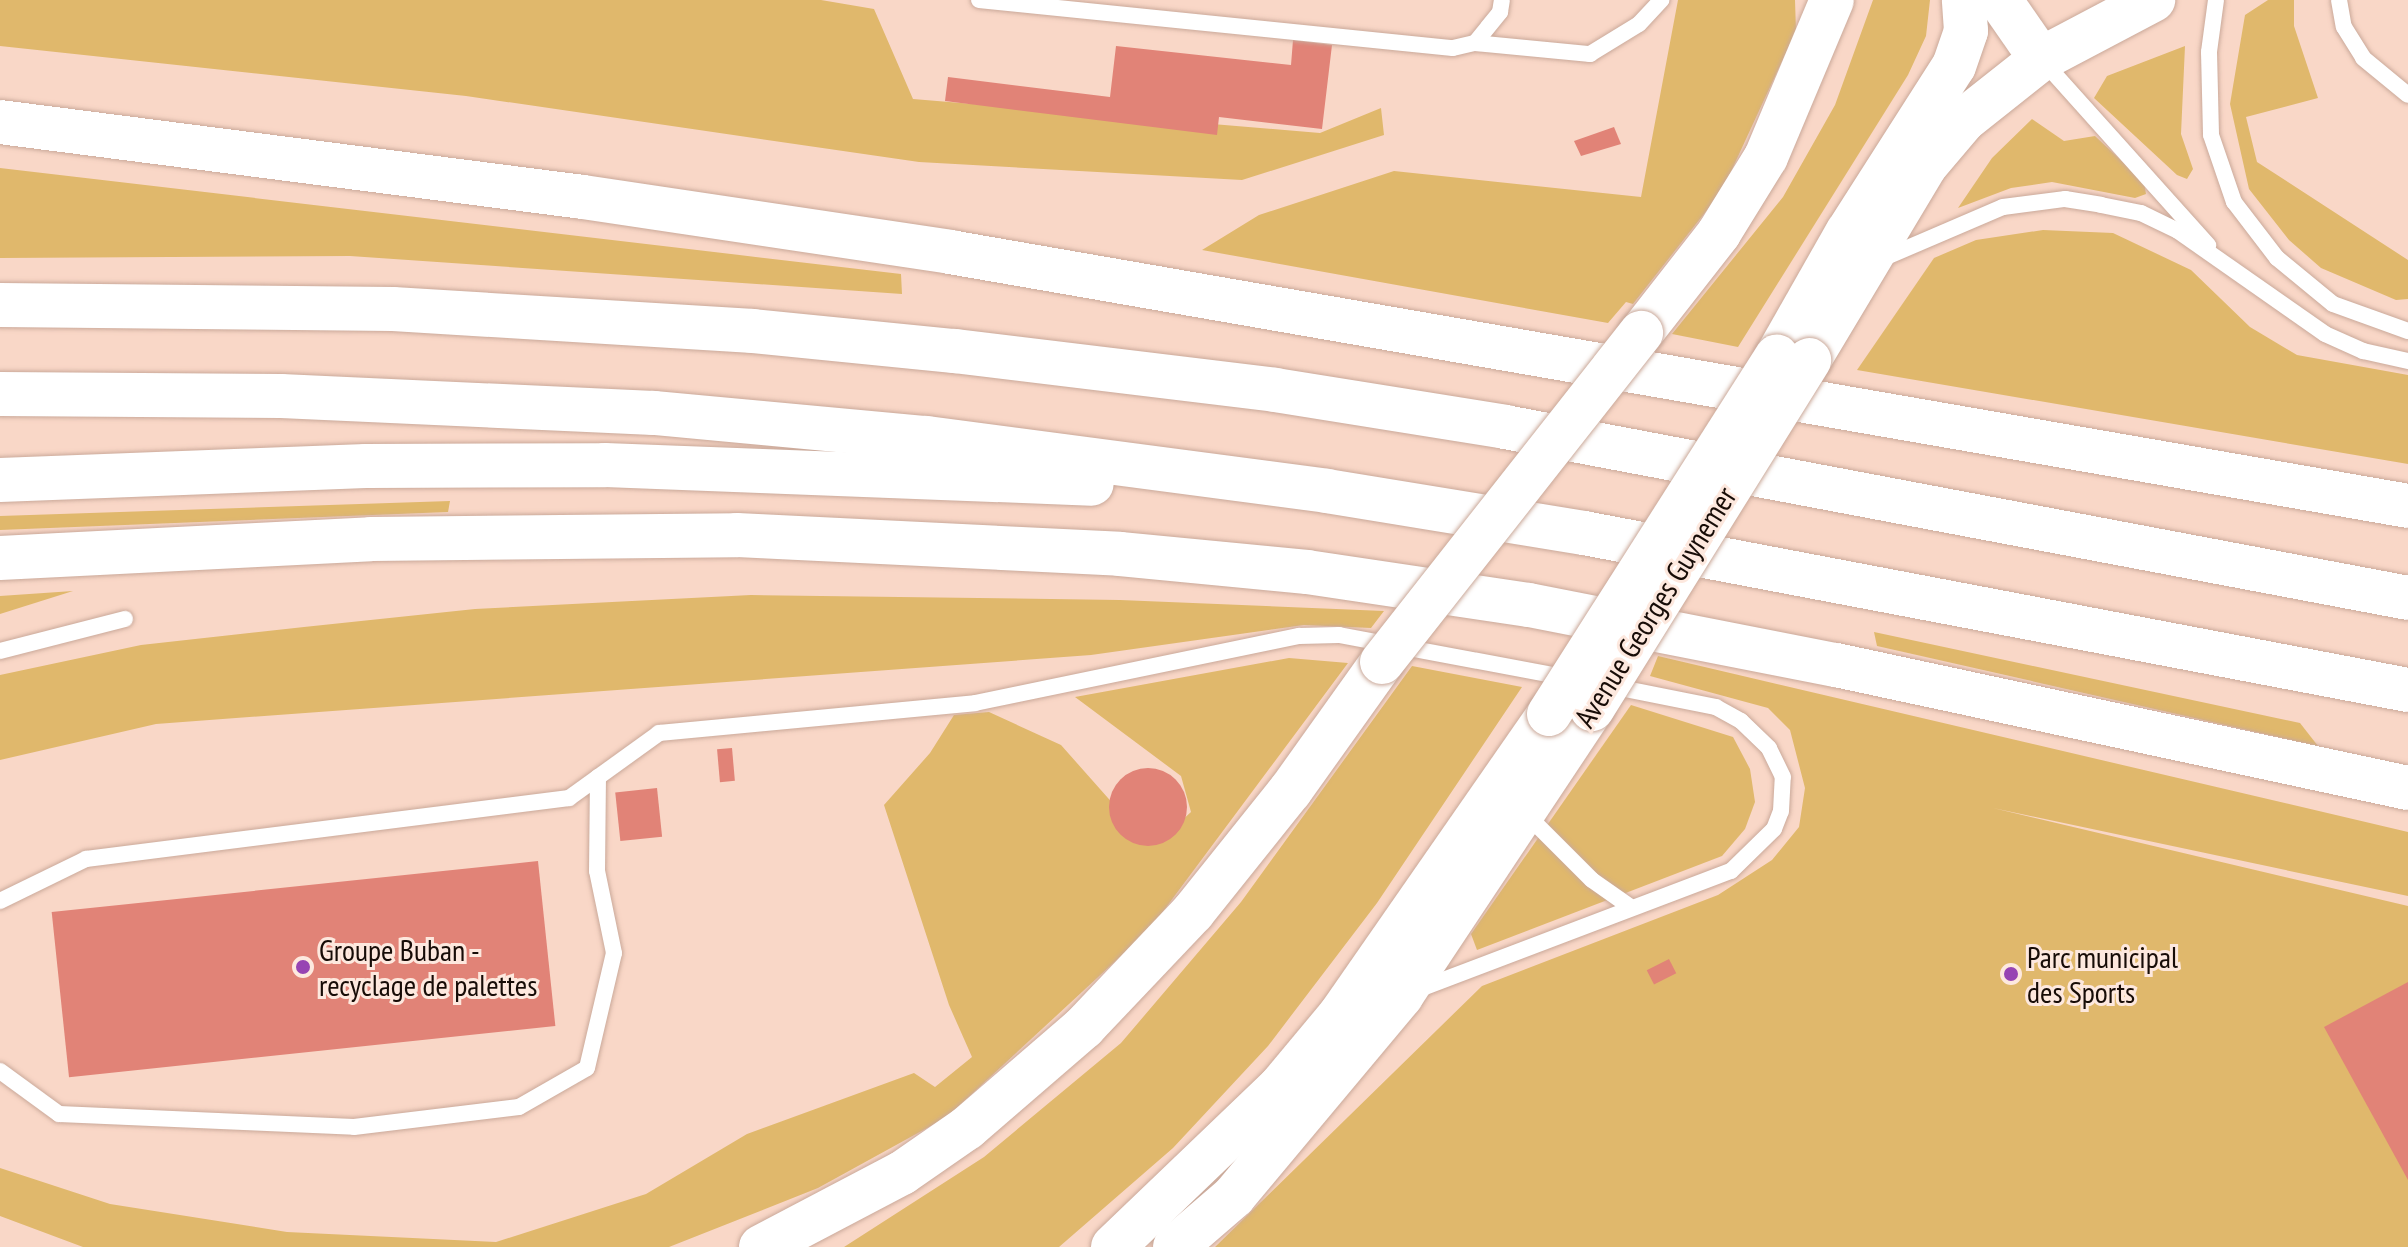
<!DOCTYPE html>
<html>
<head>
<meta charset="utf-8">
<style>
  body { margin:0 }
  #map { position:relative; width:2408px; height:1247px; overflow:hidden; background:#f9d7c7; font-family:"PT Sans Narrow",sans-serif }
  div>[style] { position:absolute }
  .green>* { inset:0; background:#e0b86c }
  .building>* { inset:0; background:#e18377; transform-origin:0 0 }
  .round { border-radius:50% }
  .roads { filter:drop-shadow(0 0 2px #caa99a) drop-shadow(0 0 2px #caa99a) }
  .service>* { height:16px; margin:-8px; padding:0 8px; transform-origin:8px; border-radius:8px; background:#fff }
  .secondary>* { height:44px; margin:-22px; padding:0 22px; transform-origin:22px; border-radius:22px; background:#fff }
  .motorway>* { height:44px; margin:-22px; padding:0 22px; transform-origin:22px; border-radius:22px; background:#fff }
  .bridges { filter:drop-shadow(0 0 2px #caa99a) drop-shadow(0 0 2px #caa99a) }
  .secondary-bridge>* { height:44px; margin:-22px; padding:0 22px; transform-origin:22px; border-radius:22px; background:#fff }
  .motorway-bridge>* { height:44px; margin:-22px; padding:0 22px; transform-origin:22px; border-radius:22px; background:#fff }
  .dots>* { width:22px; height:22px; translate:-50% -50%; box-sizing:border-box; border:4px solid #fde8de; border-radius:50% }
  span { translate:-50% -50%; white-space:nowrap; text-align:center; line-height:1.15; -webkit-text-stroke:6px #fde8de; paint-order:stroke }
  .street-label { font-size:30px; color:#170c07 }
  .poi-label { font-size:30px; color:#170c07 }
  .left { translate:0 -50%; text-align:left }
</style>
</head>
<body>
<div id="map">
  <div class="green">
    <div style="clip-path:polygon(0 0,821px 0,874px 9px,913px 99px,1320px 133px,1381px 108px,1384px 135px,1242px 180px,919px 162px,466px 96px,0 46px)"></div>
    <div style="clip-path:polygon(1678px 0,1795px 0,1796px 31px,1722px 191px,1633px 304px,1626px 302px,1608px 323px,1202px 250px,1259px 215px,1394px 171px,1641px 197px)"></div>
    <div style="clip-path:polygon(1873px 0,1930px 0,1926px 36px,1908px 75px,1738px 347px,1672px 334px,1783px 197px,1835px 105px)"></div>
    <div style="clip-path:polygon(2268px 0,2294px 0,2294px 26px,2318px 98px,2246px 117px,2257px 162px,2408px 260px,2408px 299px,2396px 300px,2321px 268px,2289px 240px,2249px 189px,2230px 104px,2245px 15px)"></div>
    <div style="clip-path:polygon(2185px 46px,2181px 134px,2193px 169px,2187px 179px,2177px 175px,2094px 98px,2107px 76px)"></div>
    <div style="clip-path:polygon(2032px 119px,2064px 141px,2095px 136px,2144px 182px,2146px 194px,2135px 198px,2052px 182px,2011px 188px,1958px 208px,1992px 158px)"></div>
    <div style="clip-path:polygon(0 168px,901px 274px,902px 294px,350px 256px,0 258px)"></div>
    <div style="clip-path:polygon(2043px 230px,2113px 233px,2191px 270px,2250px 327px,2297px 355px,2408px 375px,2408px 464px,1857px 370px,1934px 258px,1976px 240px)"></div>
    <div style="clip-path:polygon(450px 501px,448px 512px,0 530px,0 516px)"></div>
    <div style="clip-path:polygon(73px 591px,0 614px,0 596px)"></div>
    <div style="clip-path:polygon(751px 595px,1120px 600px,1384px 611px,1371px 628px,1304px 625px,1091px 655px,156px 724px,0 760px,0 675px,141px 645px,304px 627px,475px 609px)"></div>
    <div style="clip-path:polygon(1874px 632px,2300px 723px,2318px 746px,1877px 646px)"></div>
    <div style="clip-path:polygon(1658px 656px,2408px 832px,2408px 896px,1993px 808px,2408px 906px,2408px 1247px,1215px 1247px,1482px 986px,1718px 895px,1772px 860px,1799px 827px,1805px 788px,1790px 730px,1768px 708px,1650px 676px)"></div>
    <div style="clip-path:polygon(1289px 658px,1348px 663px,1150px 929px,947px 1117px,818px 1188px,669px 1247px,83px 1247px,0 1216px,0 1168px,110px 1204px,287px 1232px,496px 1242px,646px 1194px,747px 1134px,914px 1073px,935px 1087px,972px 1057px,949px 1005px,884px 805px,930px 753px,954px 715px,989px 712px,1061px 745px,1139px 833px,1165px 836px,1191px 812px,1181px 776px,1075px 697px)"></div>
    <div style="clip-path:polygon(1412px 666px,1522px 687px,1377px 903px,1268px 1046px,1173px 1148px,1059px 1247px,844px 1247px,984px 1157px,1121px 1043px,1241px 902px)"></div>
    <div style="clip-path:polygon(1631px 705px,1733px 737px,1750px 769px,1755px 802px,1745px 829px,1722px 856px,1477px 950px,1471px 934px)"></div>
  </div>
  <div class="building">
    <div style="clip-path:polygon(1293px 40px,1332px 45px,1322px 129px,1219px 117px,1217px 135px,945px 101px,948px 77px,1110px 97px,1116px 46px,1291px 65px)"></div>
    <div style="clip-path:polygon(1614px 127px,1621px 144px,1581px 156px,1574px 141px)"></div>
    <div style="left:732px;top:748px;width:33px;height:15px;rotate:85deg"></div>
    <div class="round" style="left:1109px;top:768px;width:78px;height:78px"></div>
    <div style="left:657px;top:788px;width:49px;height:42px;rotate:84deg"></div>
    <div style="left:538px;top:861px;width:166px;height:489px;rotate:84deg"></div>
    <div style="left:1669px;top:959px;width:16px;height:25px;rotate:63deg"></div>
    <div style="clip-path:polygon(2408px 982px,2408px 1180px,2324px 1027px)"></div>
  </div>
  <div class="roads">
    <div class="service">
      <div style="left:979px;top:0;width:476px;rotate:5.8deg"></div>
      <div style="left:1453px;top:48px;width:23px;rotate:-13deg"></div>
      <div style="left:1475px;top:43px;width:40px;rotate:-51deg"></div>
      <div style="left:1500px;top:12px;width:12px;rotate:-81deg"></div>
      <div style="left:2216px;top:0;width:52px;rotate:97.7deg"></div>
      <div style="left:2209px;top:52px;width:83px;rotate:88.6deg"></div>
      <div style="left:2211px;top:135px;width:71px;rotate:71.1deg"></div>
      <div style="left:2234px;top:202px;width:71px;rotate:52.5deg"></div>
      <div style="left:2277px;top:258px;width:72px;rotate:39.4deg"></div>
      <div style="left:2333px;top:304px;width:80px;rotate:19.8deg"></div>
      <div style="left:2339px;top:0;width:27px;rotate:80deg"></div>
      <div style="left:2344px;top:27px;width:36px;rotate:58deg"></div>
      <div style="left:2363px;top:58px;width:58px;rotate:39.4deg"></div>
      <div style="left:1475px;top:43px;width:116px;rotate:5.5deg"></div>
      <div style="left:1590px;top:54px;width:57px;rotate:-31.5deg"></div>
      <div style="left:1639px;top:24px;width:33px;rotate:-47deg"></div>
      <div style="left:2042px;top:60px;width:249px;rotate:48.1deg"></div>
      <div style="left:1884px;top:258px;width:129px;rotate:-23.2deg"></div>
      <div style="left:2003px;top:207px;width:63px;rotate:-7.4deg"></div>
      <div style="left:2065px;top:199px;width:36px;rotate:9deg"></div>
      <div style="left:2101px;top:205px;width:41px;rotate:11.3deg"></div>
      <div style="left:2141px;top:213px;width:41px;rotate:25.9deg"></div>
      <div style="left:2178px;top:231px;width:179px;rotate:35deg"></div>
      <div style="left:2325px;top:334px;width:42px;rotate:24.1deg"></div>
      <div style="left:2363px;top:351px;width:46px;rotate:12.5deg"></div>
      <div style="left:0;top:651px;width:129px;rotate:-14.4deg"></div>
      <div style="left:1526px;top:814px;width:93px;rotate:45deg"></div>
      <div style="left:1592px;top:880px;width:45px;rotate:35.1deg"></div>
      <div style="left:0;top:901px;width:96px;rotate:-26deg"></div>
      <div style="left:86px;top:859px;width:487px;rotate:-7.2deg"></div>
      <div style="left:569px;top:798px;width:111px;rotate:-35.8deg"></div>
      <div style="left:659px;top:733px;width:317px;rotate:-5.4deg"></div>
      <div style="left:975px;top:703px;width:331px;rotate:-11.7deg"></div>
      <div style="left:1299px;top:636px;width:40px;rotate:-1.4deg"></div>
      <div style="left:1339px;top:635px;width:233px;rotate:10.6deg"></div>
      <div style="left:1417px;top:990px;width:336px;rotate:-20.8deg"></div>
      <div style="left:1731px;top:871px;width:60px;rotate:-44.3deg"></div>
      <div style="left:1774px;top:829px;width:19px;rotate:-69deg"></div>
      <div style="left:1781px;top:811px;width:34px;rotate:-87deg"></div>
      <div style="left:1783px;top:777px;width:32px;rotate:-116deg"></div>
      <div style="left:1769px;top:748px;width:39px;rotate:-136deg"></div>
      <div style="left:1741px;top:721px;width:29px;rotate:-151deg"></div>
      <div style="left:1716px;top:707px;width:108px;rotate:-168.8deg"></div>
      <div style="left:0;top:1071px;width:73px;rotate:36.1deg"></div>
      <div style="left:59px;top:1114px;width:295px;rotate:2.5deg"></div>
      <div style="left:354px;top:1127px;width:166px;rotate:-6.9deg"></div>
      <div style="left:519px;top:1107px;width:78px;rotate:-29.8deg"></div>
      <div style="left:587px;top:1068px;width:118px;rotate:-76.8deg"></div>
      <div style="left:614px;top:953px;width:84px;rotate:-101.7deg"></div>
      <div style="left:597px;top:871px;width:94px;rotate:-89.4deg"></div>
    </div>
    <div class="secondary">
      <div style="left:2000px;top:0;width:72px;rotate:55.2deg"></div>
      <div style="left:1777px;top:356px;width:142px;rotate:-60.4deg"></div>
      <div style="left:1847px;top:233px;width:198px;rotate:-57.4deg"></div>
      <div style="left:1954px;top:66px;width:37px;rotate:-71deg"></div>
      <div style="left:1966px;top:31px;width:31px;rotate:-94deg"></div>
      <div style="left:1809px;top:360px;width:226px;rotate:-59.1deg"></div>
      <div style="left:1925px;top:166px;width:60px;rotate:-49.7deg"></div>
      <div style="left:1964px;top:120px;width:98px;rotate:-38.4deg"></div>
      <div style="left:2041px;top:59px;width:127px;rotate:-27.8deg"></div>
      <div style="left:1113px;top:1247px;width:231px;rotate:-43.8deg"></div>
      <div style="left:1280px;top:1087px;width:94px;rotate:-50.2deg"></div>
      <div style="left:1340px;top:1015px;width:366px;rotate:-55.2deg"></div>
      <div style="left:1175px;top:1247px;width:78px;rotate:-40.8deg"></div>
      <div style="left:1234px;top:1196px;width:261px;rotate:-50.1deg"></div>
      <div style="left:1401px;top:996px;width:345px;rotate:-56.4deg"></div>
    </div>
    <div class="motorway">
      <div style="left:0;top:122px;width:588px;rotate:7.33deg"></div>
      <div style="left:583px;top:197px;width:371px;rotate:8.5deg"></div>
      <div style="left:950px;top:252px;width:1480px;rotate:9.88deg"></div>
      <div style="left:0;top:305px;width:393px;rotate:0.6deg"></div>
      <div style="left:393px;top:309px;width:361px;rotate:3.5deg"></div>
      <div style="left:753px;top:331px;width:203px;rotate:5.7deg"></div>
      <div style="left:955px;top:351px;width:322px;rotate:6.9deg"></div>
      <div style="left:1275px;top:390px;width:233px;rotate:9.1deg"></div>
      <div style="left:1505px;top:427px;width:919px;rotate:10.72deg"></div>
      <div style="left:1641px;top:333px;width:127px;rotate:-52deg"></div>
      <div style="left:1719px;top:233px;width:89px;rotate:-58.3deg"></div>
      <div style="left:1766px;top:157px;width:170px;rotate:-67.2deg"></div>
      <div style="left:0;top:394px;width:281px;rotate:0.4deg"></div>
      <div style="left:281px;top:396px;width:373px;rotate:2.6deg"></div>
      <div style="left:654px;top:413px;width:273px;rotate:5.3deg"></div>
      <div style="left:926px;top:438px;width:404px;rotate:7.5deg"></div>
      <div style="left:1327px;top:491px;width:260px;rotate:9.3deg"></div>
      <div style="left:1584px;top:533px;width:839px;rotate:10.79deg"></div>
      <div style="left:0;top:480px;width:366px;rotate:-2.2deg"></div>
      <div style="left:366px;top:466px;width:239px;rotate:-0.2deg"></div>
      <div style="left:605px;top:465px;width:487px;rotate:2.2deg"></div>
      <div style="left:0;top:558px;width:371px;rotate:-2.9deg"></div>
      <div style="left:371px;top:539px;width:366px;rotate:-0.6deg"></div>
      <div style="left:737px;top:535px;width:383px;rotate:2.8deg"></div>
      <div style="left:1120px;top:554px;width:188px;rotate:5.5deg"></div>
      <div style="left:1307px;top:572px;width:224px;rotate:8.5deg"></div>
      <div style="left:1529px;top:605px;width:313px;rotate:11.1deg"></div>
      <div style="left:1836px;top:665px;width:585px;rotate:12.14deg"></div>
      <div style="left:761px;top:1247px;width:159px;rotate:-27.7deg"></div>
      <div style="left:902px;top:1173px;width:79px;rotate:-34.7deg"></div>
      <div style="left:967px;top:1128px;width:155px;rotate:-40.8deg"></div>
      <div style="left:1084px;top:1027px;width:158px;rotate:-46.5deg"></div>
      <div style="left:1193px;top:912px;width:155px;rotate:-51.3deg"></div>
      <div style="left:1290px;top:791px;width:158px;rotate:-54.5deg"></div>
    </div>
  </div>
  <div class="bridges">
    <div class="secondary-bridge">
      <div style="left:1592px;top:709px;width:411px;rotate:-58.1deg"></div>
      <div style="left:1549px;top:714px;width:424px;rotate:-57.5deg"></div>
    </div>
    <div class="motorway-bridge">
      <div style="left:1382px;top:662px;width:419px;rotate:-51.8deg"></div>
    </div>
  </div>
  <div class="dots">
    <div style="left:303px;top:967px;background:#9744b3"></div>
    <div style="left:2011px;top:974px;background:#9744b3"></div>
  </div>
  <div class="street-label">
    <span style="left:1655px;top:607px;rotate:-58deg">Avenue Georges Guynemer</span>
  </div>
  <div class="poi-label">
    <span class="left" style="left:319px;top:967px">Groupe Buban -<br>recyclage de palettes</span>
    <span class="left" style="left:2027px;top:974px">Parc municipal<br>des Sports</span>
  </div>
</div>
</body>
</html>
